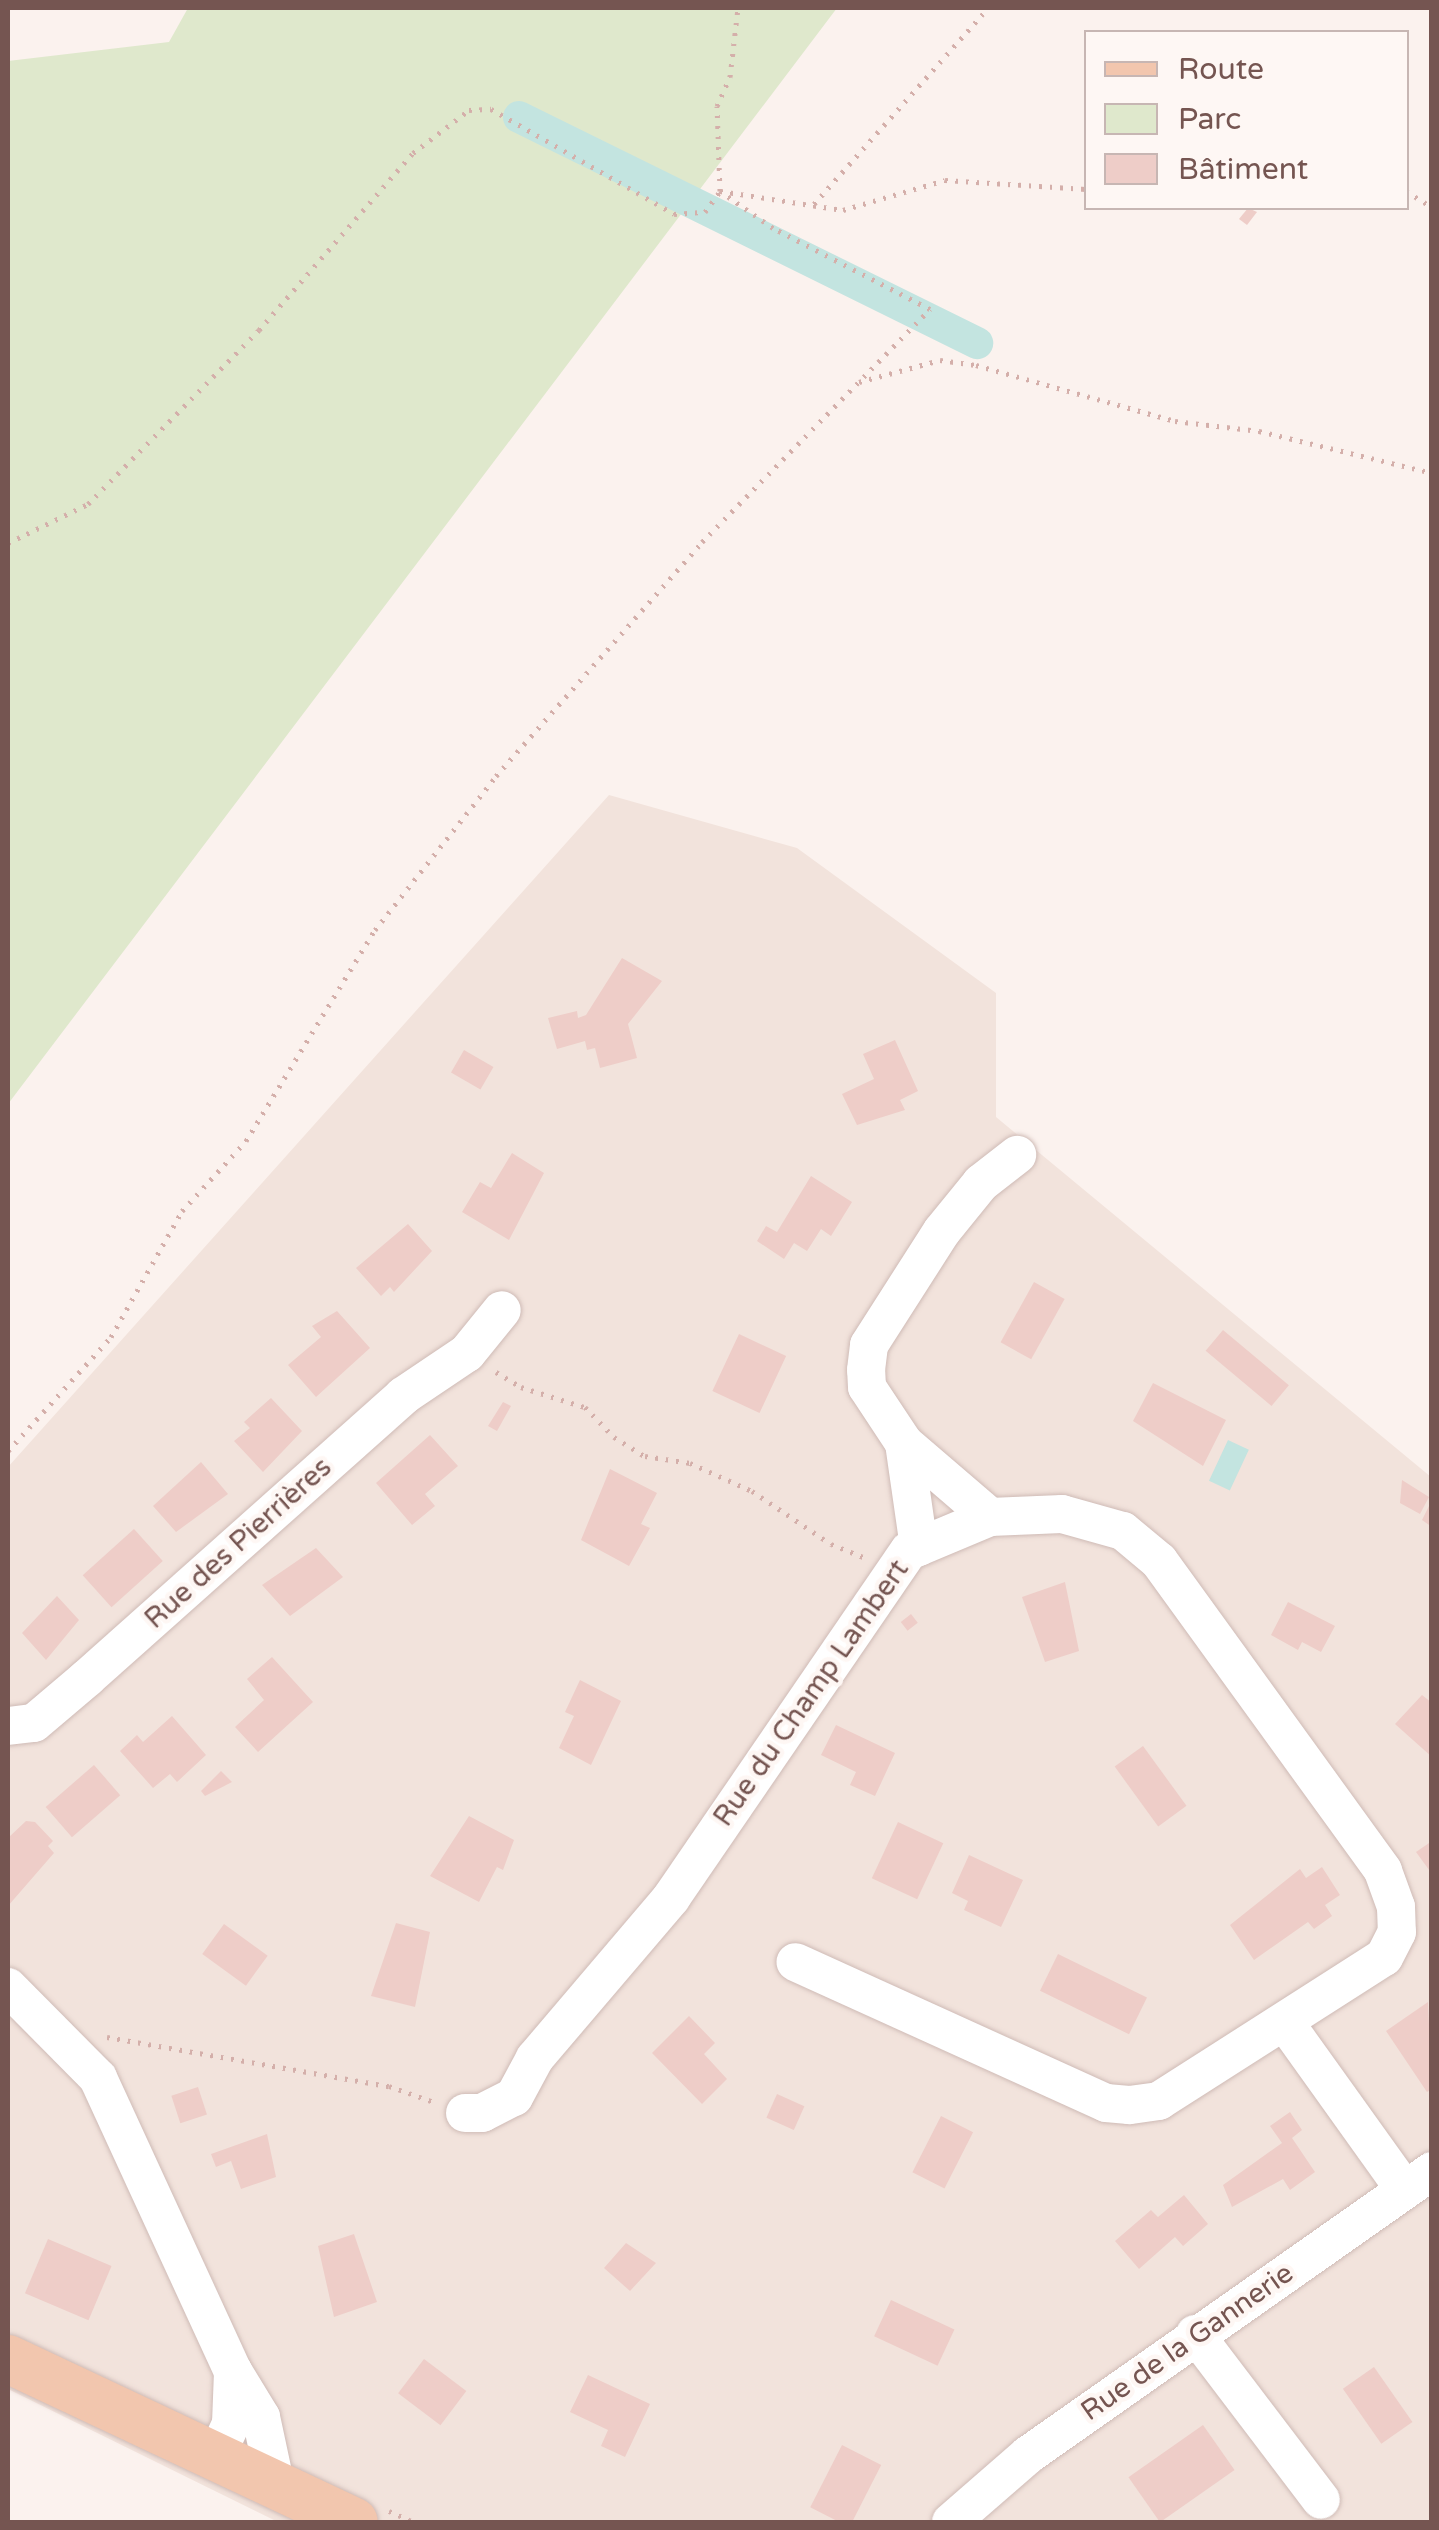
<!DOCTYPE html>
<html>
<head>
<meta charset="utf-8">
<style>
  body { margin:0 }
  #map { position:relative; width:1439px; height:2530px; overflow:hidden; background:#fbf2ee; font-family:"Varela Round",sans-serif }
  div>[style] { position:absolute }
  .residential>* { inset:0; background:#f2e3dc }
  .green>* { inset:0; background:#dfe8cc }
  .water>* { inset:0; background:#c3e4e0; transform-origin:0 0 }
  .canal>* { height:32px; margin:-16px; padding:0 16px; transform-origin:16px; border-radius:16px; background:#c3e4e0 }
  .building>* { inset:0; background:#eecdc8; transform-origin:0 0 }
  .path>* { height:5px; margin-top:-2.5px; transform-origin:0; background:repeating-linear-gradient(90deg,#d4afaa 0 2.5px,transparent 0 10.5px) }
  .roads { filter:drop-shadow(0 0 2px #cfbbb6) drop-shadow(0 0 2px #cfbbb6) }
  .minor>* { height:38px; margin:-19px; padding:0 19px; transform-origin:19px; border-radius:19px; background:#fff }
  .major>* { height:48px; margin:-24px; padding:0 24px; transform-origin:24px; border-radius:24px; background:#f2c6ae }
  span { translate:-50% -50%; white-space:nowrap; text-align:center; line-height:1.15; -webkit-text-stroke:9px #fef7f4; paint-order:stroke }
  .street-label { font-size:28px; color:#755551 }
  .frame { position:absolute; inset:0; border:10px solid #755551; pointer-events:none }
  .legend { position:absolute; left:1084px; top:30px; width:325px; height:180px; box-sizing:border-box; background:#fef7f4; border:2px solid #c7b6b3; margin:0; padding:12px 18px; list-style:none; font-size:30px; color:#755551 }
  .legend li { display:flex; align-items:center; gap:20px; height:50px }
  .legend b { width:50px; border:2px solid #c7b6b3 }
</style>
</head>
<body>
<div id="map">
  <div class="residential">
    <div style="clip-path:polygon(609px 795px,797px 848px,996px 993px,996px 1117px,1431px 1477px,1431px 2522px,278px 2522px,8px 2389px,8px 1467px)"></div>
  </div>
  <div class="green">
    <div style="clip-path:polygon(188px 8px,837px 8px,8px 1104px,8px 61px,169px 42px)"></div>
  </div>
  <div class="water">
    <div style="left:1228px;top:1440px;width:23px;height:45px;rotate:25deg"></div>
  </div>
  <div class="canal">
    <div style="left:519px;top:117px;width:511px;rotate:26.26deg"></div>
  </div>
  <div class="building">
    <div style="clip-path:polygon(1248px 208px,1257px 212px,1247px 225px,1239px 219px)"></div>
    <div style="clip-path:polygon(622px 958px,662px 981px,628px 1024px,637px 1058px,600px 1068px,595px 1048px,587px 1050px,585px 1041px,557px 1049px,548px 1018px,577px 1011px,578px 1018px,586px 1015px)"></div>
    <div style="clip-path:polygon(895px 1040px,918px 1091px,900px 1100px,905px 1110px,857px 1125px,842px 1094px,874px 1079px,863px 1054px)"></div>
    <div style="left:464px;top:1050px;width:34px;height:26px;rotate:30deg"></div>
    <div style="clip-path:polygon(512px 1153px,544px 1173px,509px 1240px,462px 1212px,480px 1182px,491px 1188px)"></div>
    <div style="clip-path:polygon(811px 1176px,852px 1202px,831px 1236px,821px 1229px,807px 1251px,794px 1243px,784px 1259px,757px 1241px,766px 1226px,777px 1232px)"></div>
    <div style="clip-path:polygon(408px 1224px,432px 1251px,394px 1292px,390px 1287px,381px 1296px,356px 1268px)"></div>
    <div style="left:1034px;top:1282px;width:35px;height:69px;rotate:29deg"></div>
    <div style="clip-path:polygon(337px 1311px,370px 1348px,316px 1397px,288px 1365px,321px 1337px,312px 1326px)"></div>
    <div style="left:1223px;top:1330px;width:86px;height:27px;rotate:40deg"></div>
    <div style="left:739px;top:1334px;width:52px;height:63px;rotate:25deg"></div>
    <div style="clip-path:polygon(1153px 1383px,1226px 1420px,1203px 1466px,1133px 1421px)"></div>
    <div style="clip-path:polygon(271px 1398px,302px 1431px,263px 1472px,234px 1441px,250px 1428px,244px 1422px)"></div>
    <div style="clip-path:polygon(503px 1402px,511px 1406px,497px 1431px,488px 1426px)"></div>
    <div style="clip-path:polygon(430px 1435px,458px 1466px,425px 1494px,435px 1506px,412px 1525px,376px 1483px)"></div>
    <div style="clip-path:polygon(201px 1462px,228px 1494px,176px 1532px,153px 1506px)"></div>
    <div style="clip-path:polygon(610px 1469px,657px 1493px,641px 1524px,650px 1528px,629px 1566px,581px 1540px)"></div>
    <div style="clip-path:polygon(1402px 1480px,1429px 1497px,1420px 1514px,1400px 1503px)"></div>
    <div style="clip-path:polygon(1432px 1500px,1432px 1527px,1422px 1520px)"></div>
    <div style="left:134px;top:1529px;width:43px;height:69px;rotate:48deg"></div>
    <div style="clip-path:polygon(316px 1548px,343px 1577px,290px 1616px,262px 1585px)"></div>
    <div style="clip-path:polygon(1065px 1582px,1079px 1651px,1045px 1662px,1022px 1597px)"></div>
    <div style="clip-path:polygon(57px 1596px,79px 1620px,46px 1660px,22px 1633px)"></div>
    <div style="clip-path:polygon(1288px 1602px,1335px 1626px,1321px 1652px,1302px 1642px,1298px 1650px,1271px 1635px)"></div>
    <div style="left:911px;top:1614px;width:11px;height:13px;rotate:52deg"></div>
    <div style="clip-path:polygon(272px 1657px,313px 1702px,258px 1752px,235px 1727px,264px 1700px,247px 1679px)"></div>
    <div style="clip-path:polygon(580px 1680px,621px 1701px,591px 1765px,559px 1748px,574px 1716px,565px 1712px)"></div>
    <div style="clip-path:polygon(1422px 1695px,1432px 1703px,1432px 1757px,1395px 1724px)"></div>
    <div style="clip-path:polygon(172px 1716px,206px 1755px,177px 1782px,170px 1774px,153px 1788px,120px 1751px,137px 1735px,143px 1742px)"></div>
    <div style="clip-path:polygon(836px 1725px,895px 1753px,875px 1796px,850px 1785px,856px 1772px,821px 1755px)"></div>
    <div style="left:1143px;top:1746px;width:74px;height:35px;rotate:54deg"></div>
    <div style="left:94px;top:1765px;width:40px;height:64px;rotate:49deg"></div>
    <div style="clip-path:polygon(221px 1771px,232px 1782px,205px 1796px,201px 1791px)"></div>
    <div style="clip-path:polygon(469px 1816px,514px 1840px,503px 1870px,497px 1867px,479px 1902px,430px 1876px)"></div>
    <div style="clip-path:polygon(26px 1821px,35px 1822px,53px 1841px,48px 1846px,54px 1853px,8px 1906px,8px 1838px)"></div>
    <div style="left:898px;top:1822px;width:50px;height:62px;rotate:25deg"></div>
    <div style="clip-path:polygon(1432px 1841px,1432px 1874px,1416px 1852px)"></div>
    <div style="clip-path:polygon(969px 1855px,1023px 1880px,1001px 1927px,964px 1910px,968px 1901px,952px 1893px)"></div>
    <div style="clip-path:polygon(1322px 1867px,1340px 1895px,1325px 1905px,1332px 1916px,1314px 1929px,1308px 1922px,1254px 1960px,1230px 1925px,1300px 1869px,1306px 1878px)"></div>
    <div style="clip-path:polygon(396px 1923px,430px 1932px,415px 2007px,371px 1996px)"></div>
    <div style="left:224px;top:1924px;width:54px;height:37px;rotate:36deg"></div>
    <div style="left:1058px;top:1954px;width:99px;height:41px;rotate:26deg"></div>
    <div style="clip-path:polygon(1428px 2002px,1432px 2089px,1427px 2092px,1386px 2031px)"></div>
    <div style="clip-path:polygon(689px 2016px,715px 2043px,704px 2054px,727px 2079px,702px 2104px,652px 2053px)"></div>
    <div style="left:198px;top:2087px;width:29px;height:28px;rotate:72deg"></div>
    <div style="left:777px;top:2094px;width:30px;height:26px;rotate:24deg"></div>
    <div style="clip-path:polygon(1290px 2112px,1302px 2130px,1292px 2138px,1315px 2172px,1290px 2190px,1283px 2179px,1232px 2207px,1223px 2185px,1282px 2143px,1270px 2126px)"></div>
    <div style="left:941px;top:2116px;width:36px;height:63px;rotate:27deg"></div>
    <div style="clip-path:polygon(267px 2134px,276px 2177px,241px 2189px,231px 2161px,216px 2167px,211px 2154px)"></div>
    <div style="clip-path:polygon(1184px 2195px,1208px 2224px,1183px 2246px,1175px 2237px,1139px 2269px,1115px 2241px,1151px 2210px,1158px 2217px)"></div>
    <div style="clip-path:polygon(354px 2234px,377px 2302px,334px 2317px,318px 2246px)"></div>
    <div style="left:48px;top:2239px;width:69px;height:59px;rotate:23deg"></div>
    <div style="clip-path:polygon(626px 2243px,656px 2263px,630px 2291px,604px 2268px)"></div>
    <div style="left:891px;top:2300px;width:70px;height:40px;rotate:25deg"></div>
    <div style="left:424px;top:2359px;width:53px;height:43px;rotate:37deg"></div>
    <div style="left:1374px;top:2367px;width:67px;height:38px;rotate:55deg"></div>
    <div style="clip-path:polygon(588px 2375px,650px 2404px,625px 2457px,601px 2446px,608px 2430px,570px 2412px)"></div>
    <div style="left:1203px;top:2425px;width:55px;height:91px;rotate:55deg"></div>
    <div style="left:842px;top:2445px;width:44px;height:70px;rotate:27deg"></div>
  </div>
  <div class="path">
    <div style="left:1406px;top:191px;width:31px;rotate:32deg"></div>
    <div style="left:814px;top:204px;width:262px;rotate:-48.4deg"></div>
    <div style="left:859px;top:382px;width:84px;rotate:-15.2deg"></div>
    <div style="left:940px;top:360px;width:36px;rotate:8deg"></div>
    <div style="left:976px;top:365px;width:207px;rotate:15.7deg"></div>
    <div style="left:1175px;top:421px;width:85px;rotate:6.8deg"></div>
    <div style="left:1259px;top:431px;width:178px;rotate:13.6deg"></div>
    <div style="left:8px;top:543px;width:89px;rotate:-26deg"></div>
    <div style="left:88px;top:504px;width:244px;rotate:-45.5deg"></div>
    <div style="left:259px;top:330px;width:235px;rotate:-49deg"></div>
    <div style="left:413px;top:153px;width:71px;rotate:-37.5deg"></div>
    <div style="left:469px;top:110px;width:22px;rotate:-3deg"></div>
    <div style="left:491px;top:109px;width:211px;rotate:29.8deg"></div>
    <div style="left:674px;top:214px;width:31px;rotate:-4deg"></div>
    <div style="left:705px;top:212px;width:26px;rotate:-54deg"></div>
    <div style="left:720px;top:191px;width:124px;rotate:8.8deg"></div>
    <div style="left:843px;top:210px;width:106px;rotate:-16.4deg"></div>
    <div style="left:945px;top:180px;width:141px;rotate:3.7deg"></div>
    <div style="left:496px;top:1372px;width:29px;rotate:31deg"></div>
    <div style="left:521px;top:1387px;width:67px;rotate:17.4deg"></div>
    <div style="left:585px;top:1407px;width:42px;rotate:46deg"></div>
    <div style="left:614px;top:1437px;width:36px;rotate:32deg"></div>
    <div style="left:645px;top:1456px;width:46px;rotate:8.8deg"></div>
    <div style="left:690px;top:1463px;width:68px;rotate:24.3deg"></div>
    <div style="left:752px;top:1491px;width:95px;rotate:33.9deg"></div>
    <div style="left:831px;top:1544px;width:35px;rotate:22deg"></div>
    <div style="left:8px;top:1451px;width:154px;rotate:-47.9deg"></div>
    <div style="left:111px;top:1337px;width:145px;rotate:-60.6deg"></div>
    <div style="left:182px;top:1211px;width:95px;rotate:-47.6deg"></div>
    <div style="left:246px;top:1141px;width:247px;rotate:-58.6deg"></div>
    <div style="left:375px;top:930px;width:196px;rotate:-51.8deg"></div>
    <div style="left:496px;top:776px;width:312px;rotate:-48.6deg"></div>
    <div style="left:702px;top:542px;width:326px;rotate:-45.6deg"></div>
    <div style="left:930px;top:309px;width:177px;rotate:-152.7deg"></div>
    <div style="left:773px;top:228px;width:65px;rotate:-145.1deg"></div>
    <div style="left:720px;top:191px;width:85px;rotate:-92deg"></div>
    <div style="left:717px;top:106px;width:32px;rotate:-66deg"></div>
    <div style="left:730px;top:77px;width:69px;rotate:-83.4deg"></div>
    <div style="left:107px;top:2037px;width:286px;rotate:9.9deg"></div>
    <div style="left:389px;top:2086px;width:48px;rotate:19.6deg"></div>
    <div style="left:389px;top:2511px;width:27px;rotate:24deg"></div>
  </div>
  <div class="roads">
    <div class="minor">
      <div style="left:904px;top:1443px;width:105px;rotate:81.8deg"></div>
      <div style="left:990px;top:1517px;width:113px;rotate:-139.3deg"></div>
      <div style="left:904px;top:1443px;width:67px;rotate:-123.5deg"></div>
      <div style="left:867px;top:1387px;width:17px;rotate:-93deg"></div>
      <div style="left:866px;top:1370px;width:25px;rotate:-83deg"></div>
      <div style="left:869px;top:1345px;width:135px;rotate:-57.4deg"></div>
      <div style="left:942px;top:1231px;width:62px;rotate:-50.9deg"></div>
      <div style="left:981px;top:1183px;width:46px;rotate:-37.9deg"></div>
      <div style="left:8px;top:1726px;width:26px;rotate:-7deg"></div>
      <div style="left:34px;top:1723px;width:70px;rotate:-40.3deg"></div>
      <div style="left:87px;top:1678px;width:424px;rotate:-41.7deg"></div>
      <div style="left:403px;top:1396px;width:77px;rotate:-33.9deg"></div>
      <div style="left:467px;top:1353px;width:55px;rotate:-50.9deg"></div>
      <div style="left:8px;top:1987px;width:128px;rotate:45.3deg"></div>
      <div style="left:98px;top:2078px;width:323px;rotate:65.3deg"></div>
      <div style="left:233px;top:2371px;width:54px;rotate:58.7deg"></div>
      <div style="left:261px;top:2417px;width:72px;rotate:77.9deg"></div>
      <div style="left:1286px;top:2024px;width:204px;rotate:54.4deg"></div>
      <div style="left:465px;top:2113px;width:17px"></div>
      <div style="left:482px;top:2113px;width:36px;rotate:-27deg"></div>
      <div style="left:514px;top:2097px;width:44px;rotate:-61.7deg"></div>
      <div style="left:535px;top:2058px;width:210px;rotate:-49.6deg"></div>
      <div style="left:671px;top:1898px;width:421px;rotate:-55.6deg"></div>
      <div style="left:909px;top:1551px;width:88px;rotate:-22.8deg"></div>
      <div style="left:990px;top:1517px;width:72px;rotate:-2.4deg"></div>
      <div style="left:1062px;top:1514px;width:63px;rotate:15.6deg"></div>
      <div style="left:1123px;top:1531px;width:47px;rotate:39.8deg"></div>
      <div style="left:1159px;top:1561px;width:382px;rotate:54.1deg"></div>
      <div style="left:1383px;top:1871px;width:38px;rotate:70deg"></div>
      <div style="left:1396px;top:1907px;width:25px;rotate:88deg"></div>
      <div style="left:1397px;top:1932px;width:28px;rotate:117deg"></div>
      <div style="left:1384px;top:1957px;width:267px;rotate:147.4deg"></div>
      <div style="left:1159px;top:2101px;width:30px;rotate:172deg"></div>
      <div style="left:1129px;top:2105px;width:23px;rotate:-175deg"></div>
      <div style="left:1106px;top:2103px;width:341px;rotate:-155.6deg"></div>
      <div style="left:1195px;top:2334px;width:208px;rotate:52.8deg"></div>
      <div style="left:216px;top:2456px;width:35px;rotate:-65deg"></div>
      <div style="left:231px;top:2424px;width:53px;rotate:-87.8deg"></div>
      <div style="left:951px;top:2522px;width:102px;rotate:-41deg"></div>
      <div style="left:1028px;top:2455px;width:494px;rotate:-35.1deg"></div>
    </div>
    <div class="major">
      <div style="left:8px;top:2359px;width:382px;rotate:25.2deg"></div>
    </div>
  </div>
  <div class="street-label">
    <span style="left:238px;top:1543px;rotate:-42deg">Rue des Pierrières</span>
    <span style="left:811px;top:1693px;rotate:-55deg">Rue du Champ Lambert</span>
    <span style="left:1187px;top:2342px;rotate:-35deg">Rue de la Gannerie</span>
  </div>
  <div class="frame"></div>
  <ul class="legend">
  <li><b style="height:12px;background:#f2c6ae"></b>Route</li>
  <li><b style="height:28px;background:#dfe8cc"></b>Parc</li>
  <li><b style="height:28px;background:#eecdc8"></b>Bâtiment</li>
  </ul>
</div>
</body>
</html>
